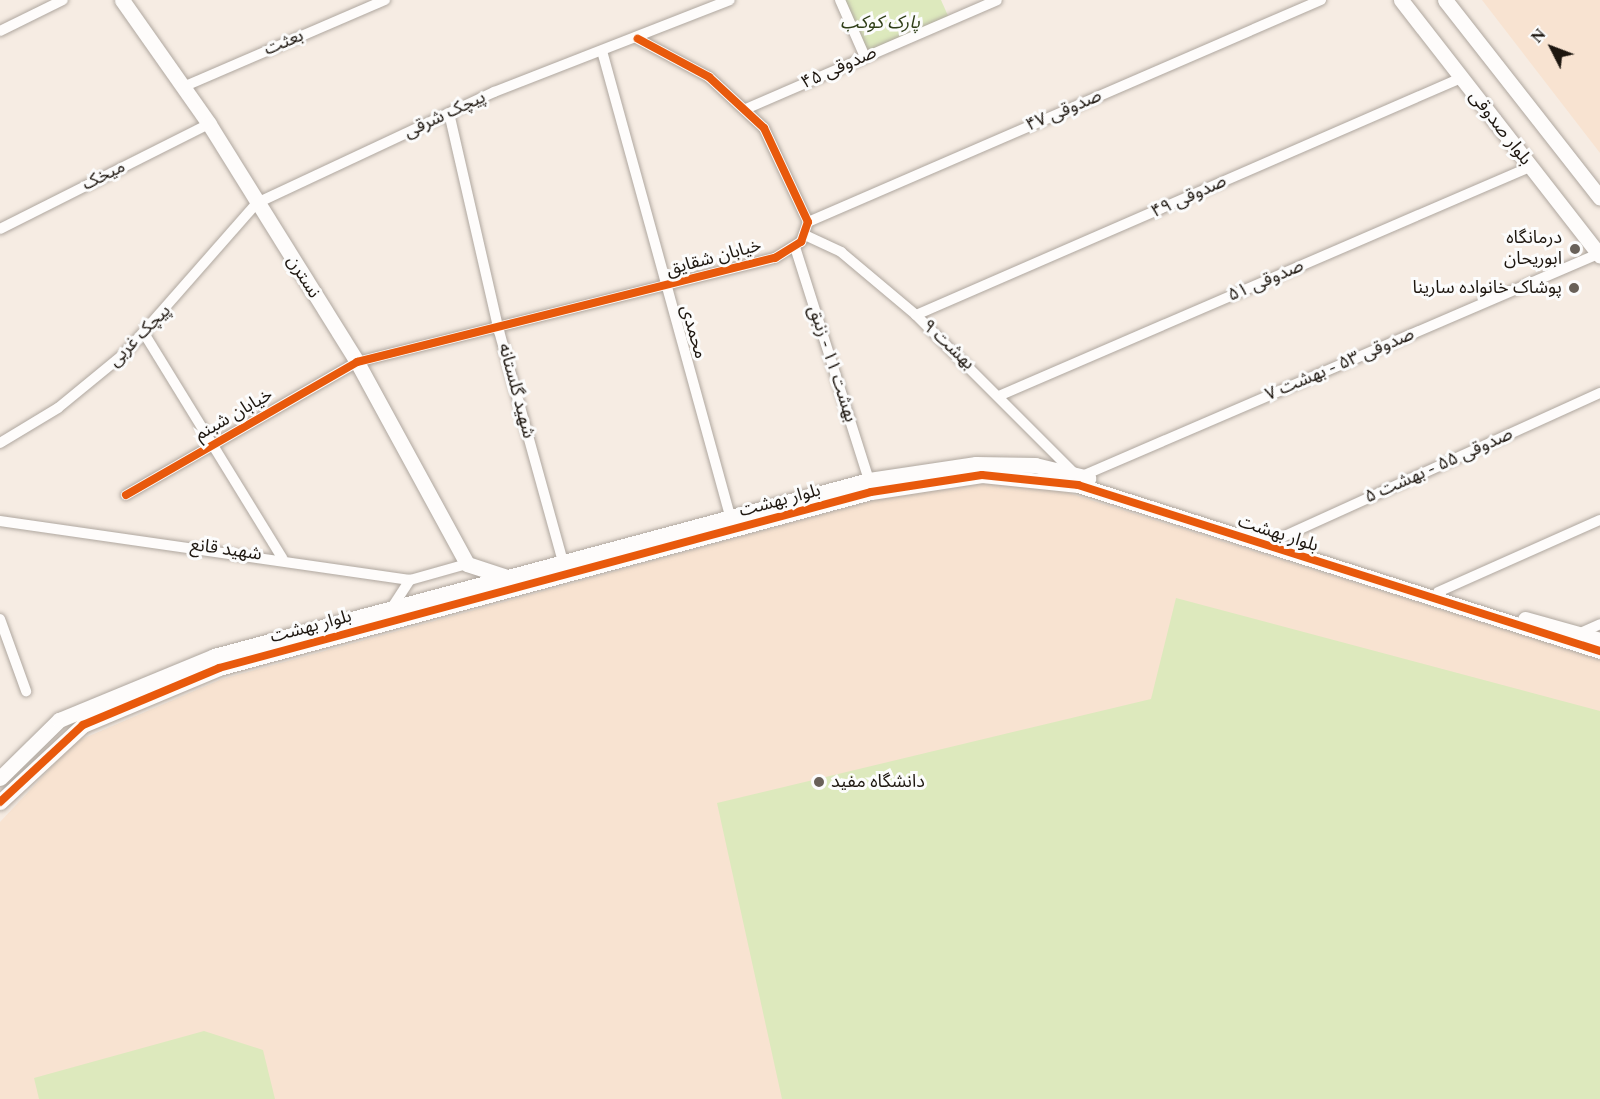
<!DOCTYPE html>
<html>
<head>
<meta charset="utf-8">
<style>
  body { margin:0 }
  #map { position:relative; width:1600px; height:1099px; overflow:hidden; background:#f6ece3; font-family:Spectral,"Noto Sans Arabic",serif }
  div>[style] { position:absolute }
  .built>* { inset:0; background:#f8e3d1 }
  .green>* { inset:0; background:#dde9bd }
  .roads { filter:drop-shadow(0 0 2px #afa79f) drop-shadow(0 0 2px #afa79f) }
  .street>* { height:10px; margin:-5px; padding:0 5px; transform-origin:5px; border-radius:5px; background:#fefcfb }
  .secondary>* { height:15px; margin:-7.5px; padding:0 7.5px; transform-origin:7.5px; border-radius:7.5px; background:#fefcfb }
  .cycleway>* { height:8px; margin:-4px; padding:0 4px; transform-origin:4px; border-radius:4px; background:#e8590c }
  .dots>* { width:16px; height:16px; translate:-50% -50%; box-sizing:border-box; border:3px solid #fcfcfc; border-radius:50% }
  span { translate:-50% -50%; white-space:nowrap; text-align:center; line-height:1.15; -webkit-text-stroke:6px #fcfcfc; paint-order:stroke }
  .park-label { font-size:18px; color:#2f3e17; font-style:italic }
  .street-label { font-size:18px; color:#1d160f }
  .poi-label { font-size:18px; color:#1d160f }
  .right { translate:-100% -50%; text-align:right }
  .left { translate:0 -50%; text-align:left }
  .north { position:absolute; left:1522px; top:18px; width:60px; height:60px; -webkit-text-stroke:4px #fcfcfc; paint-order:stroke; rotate:312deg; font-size:16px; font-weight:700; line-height:24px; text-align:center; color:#1d160f }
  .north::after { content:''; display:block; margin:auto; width:21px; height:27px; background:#1d160f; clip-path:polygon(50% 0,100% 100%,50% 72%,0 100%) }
</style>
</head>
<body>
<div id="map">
  <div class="built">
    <div style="clip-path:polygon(1482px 0,1600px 0,1600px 153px)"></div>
    <div style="clip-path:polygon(976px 482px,1059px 490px,1600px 660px,1600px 1099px,0 1099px,0 822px,75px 742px,222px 679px,894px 495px)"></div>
  </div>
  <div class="green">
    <div style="clip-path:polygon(843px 0,941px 0,949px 18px,866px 53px)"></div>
    <div style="clip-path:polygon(1176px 598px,1600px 711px,1600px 1099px,782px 1099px,717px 803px,1151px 699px)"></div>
    <div style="clip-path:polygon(204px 1031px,263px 1050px,275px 1099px,39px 1099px,34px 1078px)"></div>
  </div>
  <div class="roads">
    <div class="street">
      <div style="left:840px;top:0;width:62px;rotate:66.3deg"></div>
      <div style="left:0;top:31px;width:70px;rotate:-26.2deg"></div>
      <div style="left:602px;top:51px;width:483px;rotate:74.6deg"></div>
      <div style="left:183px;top:87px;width:220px;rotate:-23.3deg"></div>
      <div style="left:748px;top:108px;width:271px;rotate:-23.4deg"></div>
      <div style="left:449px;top:113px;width:224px;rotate:77.1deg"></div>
      <div style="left:499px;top:331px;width:240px;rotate:74.5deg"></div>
      <div style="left:808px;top:222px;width:559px;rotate:-23.4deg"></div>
      <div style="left:0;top:229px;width:234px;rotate:-26.7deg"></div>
      <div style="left:807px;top:236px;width:38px;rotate:25deg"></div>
      <div style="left:841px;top:252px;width:98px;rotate:40deg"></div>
      <div style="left:916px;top:315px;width:223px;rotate:45deg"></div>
      <div style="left:795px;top:247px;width:244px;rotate:72.4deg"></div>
      <div style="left:916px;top:315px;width:594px;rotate:-23.5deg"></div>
      <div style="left:145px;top:335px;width:262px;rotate:58.4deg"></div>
      <div style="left:1001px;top:395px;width:576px;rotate:-23.32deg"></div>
      <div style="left:0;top:443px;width:68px;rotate:-31.1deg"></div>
      <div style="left:58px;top:408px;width:87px;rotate:-39.4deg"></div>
      <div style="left:125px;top:353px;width:200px;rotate:-48.7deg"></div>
      <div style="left:257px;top:203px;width:262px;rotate:-25.1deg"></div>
      <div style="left:494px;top:92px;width:253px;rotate:-21.3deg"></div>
      <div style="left:1082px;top:476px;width:562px;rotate:-23.28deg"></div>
      <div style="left:126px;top:495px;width:267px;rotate:-29.9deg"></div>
      <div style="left:357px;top:362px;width:431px;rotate:-14deg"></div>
      <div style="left:775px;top:258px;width:31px;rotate:-32deg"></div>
      <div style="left:801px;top:242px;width:21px;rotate:-71deg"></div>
      <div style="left:808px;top:222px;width:104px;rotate:-115.1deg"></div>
      <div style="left:764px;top:128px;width:75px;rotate:-137.2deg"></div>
      <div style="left:709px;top:77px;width:81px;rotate:-151.8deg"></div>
      <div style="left:0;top:521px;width:414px;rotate:8.2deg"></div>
      <div style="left:410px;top:580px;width:59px;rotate:-15.7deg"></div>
      <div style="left:1278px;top:539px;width:354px;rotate:-24.4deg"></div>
      <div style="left:1438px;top:592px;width:177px;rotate:-24deg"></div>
      <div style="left:391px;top:609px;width:35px;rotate:-57deg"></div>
      <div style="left:0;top:619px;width:77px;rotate:70.1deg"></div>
      <div style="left:1578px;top:634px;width:24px;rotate:-24deg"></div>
    </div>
    <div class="secondary">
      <div style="left:122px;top:0;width:151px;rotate:54.9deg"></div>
      <div style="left:209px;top:124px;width:280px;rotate:58.1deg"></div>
      <div style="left:357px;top:362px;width:230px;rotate:61.4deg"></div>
      <div style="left:467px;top:564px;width:40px;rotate:18deg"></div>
      <div style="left:1401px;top:0;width:324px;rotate:52.1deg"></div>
      <div style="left:1445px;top:0;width:251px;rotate:51.9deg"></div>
      <div style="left:1525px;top:619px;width:78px;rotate:15.6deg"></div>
      <div style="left:0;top:778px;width:83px;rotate:-44.5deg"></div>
      <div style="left:59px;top:720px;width:168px;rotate:-22.4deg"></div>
      <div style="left:214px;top:656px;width:678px;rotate:-15.04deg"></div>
      <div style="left:869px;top:480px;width:108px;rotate:-8.5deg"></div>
      <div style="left:976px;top:464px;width:59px;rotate:1deg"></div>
      <div style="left:1035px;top:465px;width:55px;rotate:13.8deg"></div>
      <div style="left:0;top:802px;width:113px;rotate:-42.9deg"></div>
      <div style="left:83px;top:725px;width:147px;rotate:-22.7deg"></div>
      <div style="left:219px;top:668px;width:675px;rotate:-15.11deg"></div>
      <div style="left:871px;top:492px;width:112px;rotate:-8.7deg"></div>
      <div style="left:982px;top:475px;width:97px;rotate:5.9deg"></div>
      <div style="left:1078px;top:485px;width:548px;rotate:17.64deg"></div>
    </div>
  </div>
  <div class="cycleway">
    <div style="left:126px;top:495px;width:267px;rotate:-29.9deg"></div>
    <div style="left:357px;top:362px;width:431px;rotate:-14deg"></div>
    <div style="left:775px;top:258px;width:31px;rotate:-32deg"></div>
    <div style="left:801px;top:242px;width:21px;rotate:-71deg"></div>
    <div style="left:808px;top:222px;width:104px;rotate:-115.1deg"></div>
    <div style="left:764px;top:128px;width:75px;rotate:-137.2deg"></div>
    <div style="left:709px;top:77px;width:81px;rotate:-151.8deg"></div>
    <div style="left:0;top:802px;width:113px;rotate:-42.9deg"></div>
    <div style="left:83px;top:725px;width:147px;rotate:-22.7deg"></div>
    <div style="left:219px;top:668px;width:675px;rotate:-15.11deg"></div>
    <div style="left:871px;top:492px;width:112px;rotate:-8.7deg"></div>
    <div style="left:982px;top:475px;width:97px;rotate:5.9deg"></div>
    <div style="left:1078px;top:485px;width:548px;rotate:17.64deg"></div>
  </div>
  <div class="dots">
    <div style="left:1575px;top:249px;background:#696159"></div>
    <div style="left:1574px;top:288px;background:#696159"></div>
    <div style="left:819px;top:782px;background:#696159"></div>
  </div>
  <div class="park-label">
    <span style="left:880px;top:23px">پارک کوکب</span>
  </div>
  <div class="street-label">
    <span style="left:284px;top:43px;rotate:-23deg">بعثت</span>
    <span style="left:839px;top:68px;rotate:-24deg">صدوقی ۴۵</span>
    <span style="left:1064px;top:111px;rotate:-23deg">صدوقی ۴۷</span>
    <span style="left:445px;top:115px;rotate:-25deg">پیچک شرقی</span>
    <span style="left:1500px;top:128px;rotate:52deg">بلوار صدوقی</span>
    <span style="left:104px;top:176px;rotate:-27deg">میخک</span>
    <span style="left:1189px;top:197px;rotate:-24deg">صدوقی ۴۹</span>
    <span style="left:714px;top:258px;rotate:-15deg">خیابان شقایق</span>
    <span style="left:303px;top:277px;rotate:58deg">نسترن</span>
    <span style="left:1266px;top:281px;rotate:-23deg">صدوقی ۵۱</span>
    <span style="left:693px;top:332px;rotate:74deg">محمدی</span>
    <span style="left:140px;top:336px;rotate:-45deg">پیچک غربی</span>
    <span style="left:948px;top:345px;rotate:43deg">بهشت ۹</span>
    <span style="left:832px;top:364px;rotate:72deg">بهشت ۱۱ - زنبق</span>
    <span style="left:1340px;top:365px;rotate:-23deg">صدوقی ۵۳ - بهشت ۷</span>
    <span style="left:516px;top:391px;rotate:75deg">شهید گلستانه</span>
    <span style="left:234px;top:415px;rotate:-30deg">خیابان شبنم</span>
    <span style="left:1439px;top:466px;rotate:-24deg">صدوقی ۵۵ - بهشت ۵</span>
    <span style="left:780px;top:501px;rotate:-15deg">بلوار بهشت</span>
    <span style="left:1278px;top:534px;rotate:18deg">بلوار بهشت</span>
    <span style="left:226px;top:550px;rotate:8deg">شهید قانع</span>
    <span style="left:311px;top:627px;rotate:-15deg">بلوار بهشت</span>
  </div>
  <div class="poi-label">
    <span class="right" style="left:1562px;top:249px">درمانگاه<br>ابوریحان</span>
    <span class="right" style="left:1562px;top:288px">پوشاک خانواده سارینا</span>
    <span class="left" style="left:831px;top:782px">دانشگاه مفید</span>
  </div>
  <div class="north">N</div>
</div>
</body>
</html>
